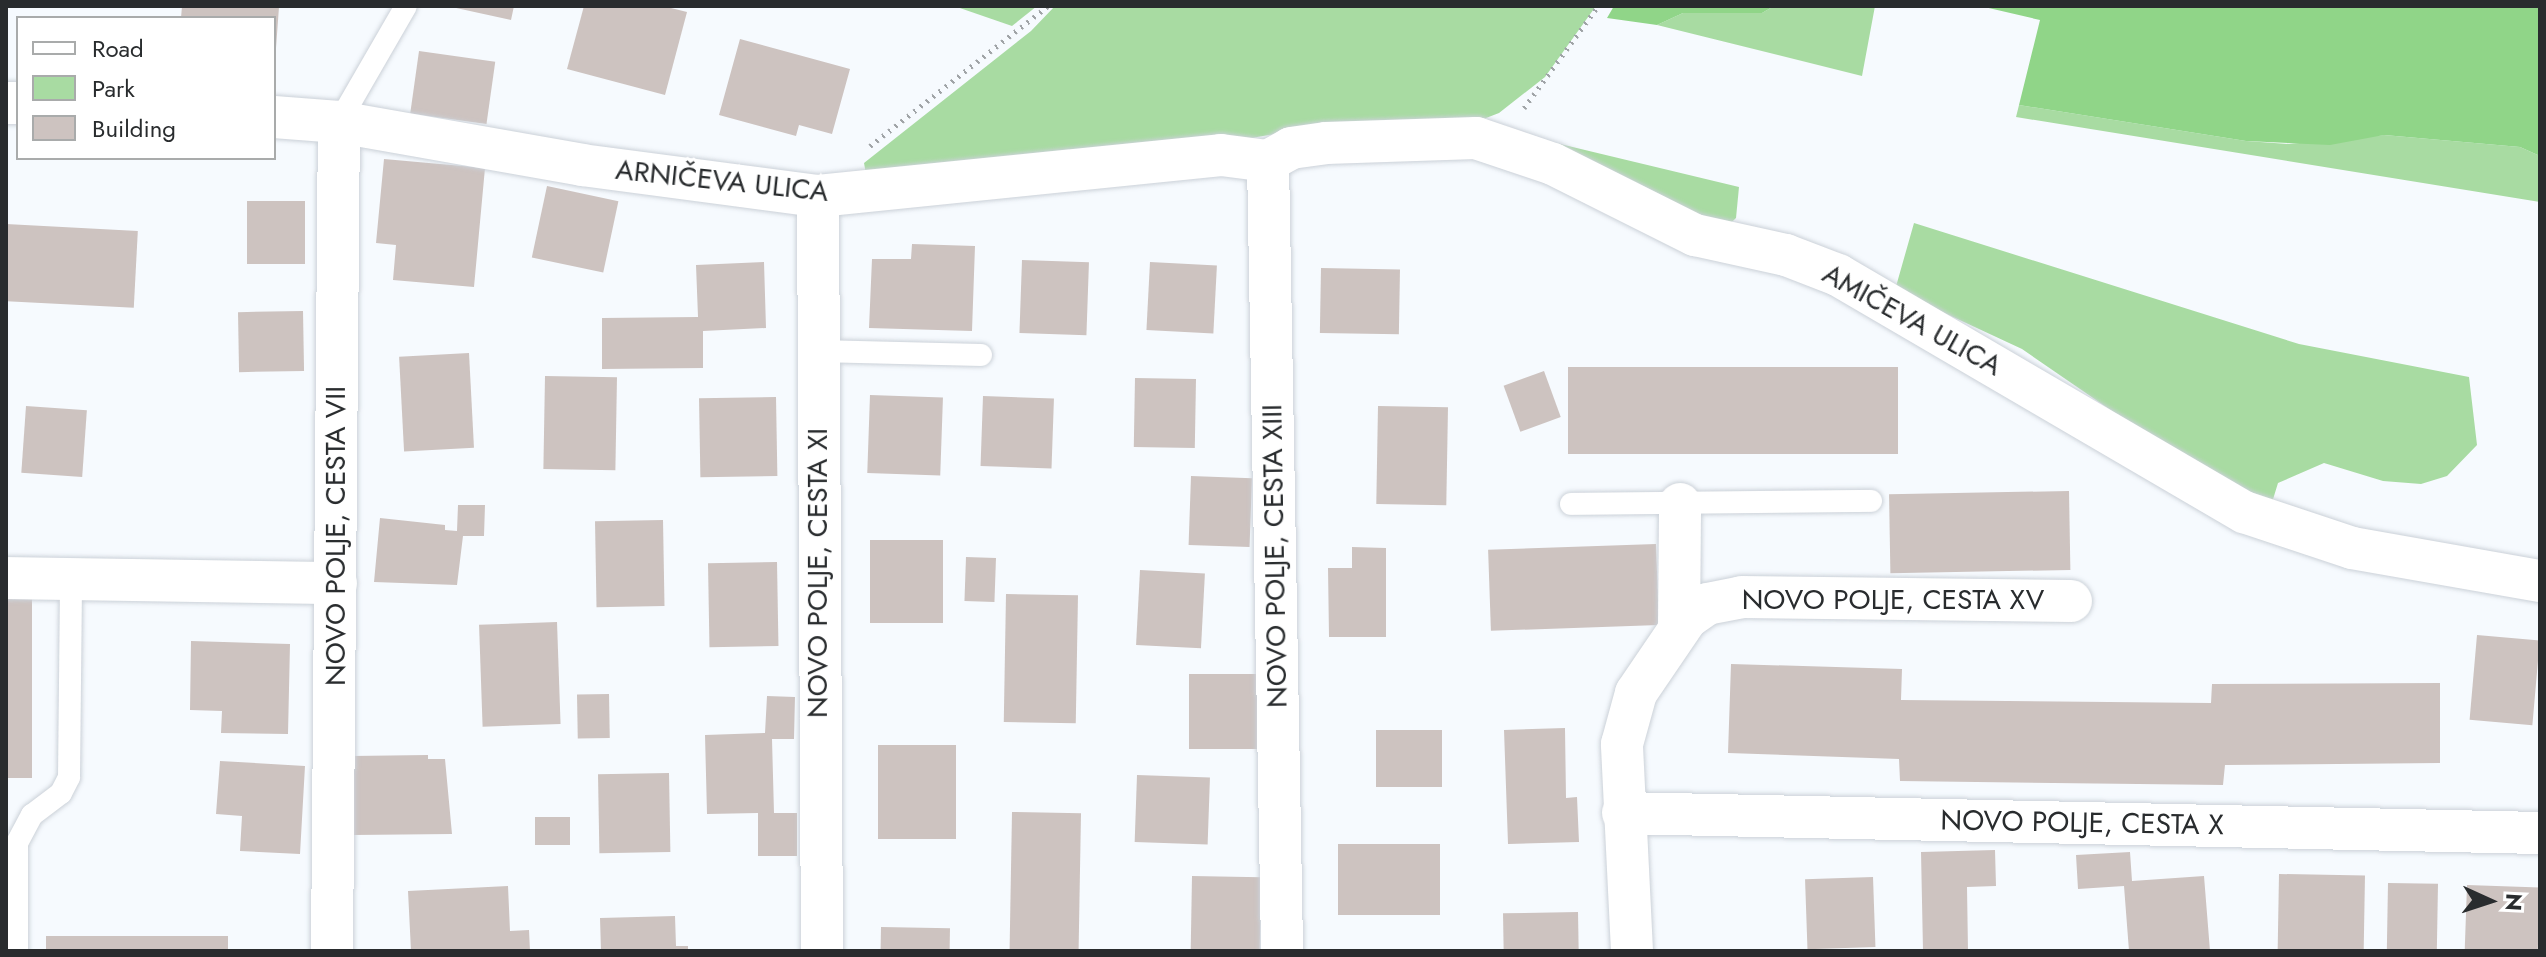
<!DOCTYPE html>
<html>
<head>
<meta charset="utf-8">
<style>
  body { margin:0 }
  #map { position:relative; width:2546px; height:957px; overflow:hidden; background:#f6fafe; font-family:Jost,sans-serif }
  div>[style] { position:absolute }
  .green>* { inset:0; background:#a8dba2 }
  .forest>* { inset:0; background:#90d588 }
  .building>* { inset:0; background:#cdc3c0; transform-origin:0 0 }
  .path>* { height:5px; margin-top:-2.5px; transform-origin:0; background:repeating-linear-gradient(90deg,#a0a4a7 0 2px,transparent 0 8px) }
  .roads { filter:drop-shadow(0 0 2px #cbd1d8) drop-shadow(0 0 2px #cbd1d8) }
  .lane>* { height:22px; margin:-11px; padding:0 11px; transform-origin:11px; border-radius:11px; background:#fff }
  .street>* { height:42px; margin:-21px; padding:0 21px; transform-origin:21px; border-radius:21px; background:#fff }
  span { translate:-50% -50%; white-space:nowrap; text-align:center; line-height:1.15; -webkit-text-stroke:6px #fff; paint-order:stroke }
  .street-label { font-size:28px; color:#292c2e }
  .frame { position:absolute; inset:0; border:8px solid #292c2e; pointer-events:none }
  .legend { position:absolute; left:16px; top:16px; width:260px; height:144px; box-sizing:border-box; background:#fff; border:2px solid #a9abab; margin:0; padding:10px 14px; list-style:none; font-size:24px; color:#292c2e }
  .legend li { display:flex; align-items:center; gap:16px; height:40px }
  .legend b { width:40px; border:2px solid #a9abab }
  .north { position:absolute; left:2450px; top:861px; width:80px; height:80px; -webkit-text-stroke:6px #fff; paint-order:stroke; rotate:93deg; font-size:22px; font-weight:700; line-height:32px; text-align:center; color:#292c2e }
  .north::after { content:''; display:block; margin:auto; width:28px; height:36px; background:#292c2e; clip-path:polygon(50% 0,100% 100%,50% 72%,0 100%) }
</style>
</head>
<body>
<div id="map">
  <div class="green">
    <div style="clip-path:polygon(954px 6px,1037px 6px,1012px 26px)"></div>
    <div style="clip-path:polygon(1055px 6px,1596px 6px,1545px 77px,1499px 113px,1468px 125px,1299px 130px,1216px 144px,866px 174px,864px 163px,1031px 31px)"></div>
    <div style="clip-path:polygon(1774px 6px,1875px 6px,1862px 76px,1657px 25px,1683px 13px,1762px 13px)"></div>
    <div style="clip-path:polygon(2019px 105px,2246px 141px,2289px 144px,2384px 135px,2520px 147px,2540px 156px,2540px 202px,2016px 117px)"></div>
    <div style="clip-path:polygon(1535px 138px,1739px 187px,1736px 218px,1721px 232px)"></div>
    <div style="clip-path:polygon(1914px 223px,2299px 344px,2469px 377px,2477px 445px,2447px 476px,2421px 484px,2383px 481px,2324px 463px,2278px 483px,2270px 509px,2144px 433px,2022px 349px,1895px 290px)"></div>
  </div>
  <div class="forest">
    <div style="clip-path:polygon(1614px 6px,1774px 6px,1762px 13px,1683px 13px,1657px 25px,1607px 18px)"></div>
    <div style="clip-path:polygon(1980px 6px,2540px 6px,2540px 156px,2520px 147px,2384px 135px,2330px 145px,2246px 141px,2019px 105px,2040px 20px)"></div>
  </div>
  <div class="building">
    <div style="clip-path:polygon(182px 6px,279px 7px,276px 48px,274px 18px,181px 18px)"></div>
    <div style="clip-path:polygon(447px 6px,514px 6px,511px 20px)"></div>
    <div style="clip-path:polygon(584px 6px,663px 6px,687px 12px,665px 95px,567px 69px)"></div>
    <div style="clip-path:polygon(740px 39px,850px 69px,832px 134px,799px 125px,796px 136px,719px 115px)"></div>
    <div style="left:419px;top:51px;width:77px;height:63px;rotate:8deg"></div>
    <div style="clip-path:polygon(384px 159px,485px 168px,474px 287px,393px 280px,396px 245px,376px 243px)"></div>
    <div style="left:547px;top:186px;width:73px;height:73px;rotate:12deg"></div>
    <div style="left:247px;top:201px;width:58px;height:63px"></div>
    <div style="left:6px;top:224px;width:132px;height:77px;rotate:3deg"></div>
    <div style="clip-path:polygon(912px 244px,975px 246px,972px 331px,869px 328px,872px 259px,911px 259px)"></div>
    <div style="left:1022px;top:260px;width:67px;height:73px;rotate:2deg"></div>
    <div style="clip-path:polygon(764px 262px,766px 328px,703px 331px,703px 368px,602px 369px,602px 318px,698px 317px,696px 265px)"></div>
    <div style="left:1150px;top:262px;width:67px;height:68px;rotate:3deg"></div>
    <div style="left:1321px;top:268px;width:79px;height:65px;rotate:1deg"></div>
    <div style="left:303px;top:311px;width:60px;height:65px;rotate:89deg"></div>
    <div style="left:469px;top:353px;width:95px;height:70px;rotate:87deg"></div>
    <div style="left:1898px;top:367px;width:87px;height:330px;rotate:90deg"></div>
    <div style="left:1544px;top:371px;width:49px;height:43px;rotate:70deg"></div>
    <div style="left:545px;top:376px;width:72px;height:93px;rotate:1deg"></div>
    <div style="left:1135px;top:378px;width:61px;height:69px;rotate:1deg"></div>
    <div style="left:870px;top:395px;width:73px;height:78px;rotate:2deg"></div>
    <div style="left:983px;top:396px;width:71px;height:70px;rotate:2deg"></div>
    <div style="left:776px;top:397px;width:79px;height:77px;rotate:89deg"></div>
    <div style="left:26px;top:406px;width:61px;height:67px;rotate:4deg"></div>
    <div style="left:1378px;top:406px;width:70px;height:98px;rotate:1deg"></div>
    <div style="left:1191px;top:476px;width:61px;height:69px;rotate:2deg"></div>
    <div style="left:2069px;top:491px;width:79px;height:180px;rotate:89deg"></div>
    <div style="clip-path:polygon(458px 505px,485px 505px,484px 536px,463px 536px,457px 585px,374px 582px,380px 518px,445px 525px,445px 530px,457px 531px)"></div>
    <div style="left:663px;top:520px;width:86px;height:68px;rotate:89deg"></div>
    <div style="left:870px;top:540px;width:73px;height:83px"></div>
    <div style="left:1656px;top:544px;width:81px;height:168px;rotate:88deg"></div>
    <div style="clip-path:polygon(1352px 547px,1386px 548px,1386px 637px,1329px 637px,1328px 568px,1352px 568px)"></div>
    <div style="left:966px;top:557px;width:30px;height:44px;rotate:2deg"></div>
    <div style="left:777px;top:562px;width:84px;height:69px;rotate:89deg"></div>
    <div style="left:1140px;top:570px;width:65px;height:75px;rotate:3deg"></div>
    <div style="left:1006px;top:594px;width:72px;height:128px;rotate:1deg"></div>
    <div style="left:6px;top:599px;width:26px;height:179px"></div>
    <div style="left:557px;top:622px;width:102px;height:78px;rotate:88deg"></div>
    <div style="left:2477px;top:635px;width:63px;height:85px;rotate:5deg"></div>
    <div style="clip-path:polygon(191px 641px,290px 644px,288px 734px,221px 733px,222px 711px,190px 710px)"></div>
    <div style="clip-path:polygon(1731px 664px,1902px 669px,1901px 700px,2211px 703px,2212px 684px,2440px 683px,2440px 763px,2225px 765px,2223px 785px,1900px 781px,1899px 759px,1728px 753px)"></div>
    <div style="left:1189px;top:674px;width:70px;height:75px"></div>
    <div style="left:609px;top:694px;width:44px;height:32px;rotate:89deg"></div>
    <div style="clip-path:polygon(767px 696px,795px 697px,794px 739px,772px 739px,774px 813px,797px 813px,797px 856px,758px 856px,758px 813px,707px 814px,705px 735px,765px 733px)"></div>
    <div style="clip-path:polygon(1565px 728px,1566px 798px,1577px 797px,1579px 842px,1508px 844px,1504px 730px)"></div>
    <div style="left:1376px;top:730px;width:66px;height:57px"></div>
    <div style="left:878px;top:745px;width:78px;height:94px"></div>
    <div style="clip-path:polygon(428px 755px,428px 759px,445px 759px,452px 834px,353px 835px,352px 756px)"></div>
    <div style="clip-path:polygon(220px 761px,305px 766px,300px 854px,240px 851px,242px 816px,216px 814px)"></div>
    <div style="left:669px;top:773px;width:79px;height:71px;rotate:89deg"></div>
    <div style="left:1137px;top:775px;width:73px;height:67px;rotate:2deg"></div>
    <div style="left:1012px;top:812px;width:69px;height:139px;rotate:1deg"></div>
    <div style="left:570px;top:817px;width:28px;height:35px;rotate:90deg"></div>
    <div style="left:1338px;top:844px;width:102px;height:71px"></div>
    <div style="clip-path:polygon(1995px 850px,1996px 886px,1967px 887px,1968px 951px,1923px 951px,1921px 852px)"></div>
    <div style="clip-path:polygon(2130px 852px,2132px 881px,2204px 876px,2210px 951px,2129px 951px,2124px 886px,2078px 889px,2076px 855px)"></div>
    <div style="left:2279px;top:874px;width:86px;height:77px;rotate:1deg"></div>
    <div style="left:1192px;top:876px;width:69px;height:74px;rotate:1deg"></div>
    <div style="left:1873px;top:877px;width:70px;height:68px;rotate:88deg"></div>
    <div style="left:2388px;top:883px;width:50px;height:68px;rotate:1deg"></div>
    <div style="left:2467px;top:885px;width:73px;height:66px;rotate:2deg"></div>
    <div style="clip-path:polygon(508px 886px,510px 931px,529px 930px,530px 951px,411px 951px,408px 891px)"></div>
    <div style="left:1578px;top:912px;width:39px;height:75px;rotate:89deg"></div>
    <div style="clip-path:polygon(675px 916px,676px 946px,688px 946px,688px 951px,601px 951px,600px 918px)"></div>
    <div style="left:881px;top:927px;width:69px;height:24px;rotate:1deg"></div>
    <div style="left:228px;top:936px;width:15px;height:182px;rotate:90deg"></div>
  </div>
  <div class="path">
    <div style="left:1524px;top:108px;width:126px;rotate:-54deg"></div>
    <div style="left:870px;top:146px;width:226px;rotate:-38.2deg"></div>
  </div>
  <div class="roads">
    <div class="lane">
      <div style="left:339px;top:122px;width:134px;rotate:-60deg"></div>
      <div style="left:818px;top:351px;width:163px;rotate:1.4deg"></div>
      <div style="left:1571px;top:504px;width:300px;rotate:-0.6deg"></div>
      <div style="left:17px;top:951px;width:108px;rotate:-90deg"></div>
      <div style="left:17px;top:843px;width:32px;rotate:-62deg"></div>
      <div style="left:32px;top:815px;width:36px;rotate:-37deg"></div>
      <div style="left:61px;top:793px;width:18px;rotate:-63deg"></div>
      <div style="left:69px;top:777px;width:197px;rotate:-89.4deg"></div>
    </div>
    <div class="street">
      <div style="left:6px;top:103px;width:12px"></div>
      <div style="left:274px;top:117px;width:65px;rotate:4.4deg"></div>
      <div style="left:339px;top:122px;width:247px;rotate:10deg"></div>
      <div style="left:582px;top:165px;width:238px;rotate:7.5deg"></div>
      <div style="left:818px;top:196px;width:405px;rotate:-5.8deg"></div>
      <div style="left:1221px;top:155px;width:47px;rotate:7.3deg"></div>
      <div style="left:1268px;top:161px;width:26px;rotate:-29deg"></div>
      <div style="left:1291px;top:148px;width:35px;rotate:-8deg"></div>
      <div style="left:1326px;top:143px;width:150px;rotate:-1.9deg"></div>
      <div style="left:1476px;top:138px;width:81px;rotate:18.7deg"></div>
      <div style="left:1553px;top:164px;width:159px;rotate:26.6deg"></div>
      <div style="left:1695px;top:235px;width:93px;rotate:12.4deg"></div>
      <div style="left:1786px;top:255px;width:56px;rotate:21deg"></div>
      <div style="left:1838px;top:275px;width:470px;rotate:30.3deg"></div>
      <div style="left:2244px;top:512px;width:114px;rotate:18.4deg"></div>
      <div style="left:2352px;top:548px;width:191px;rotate:10deg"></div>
      <div style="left:1268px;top:161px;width:790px;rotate:88.98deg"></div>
      <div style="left:818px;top:196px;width:755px;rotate:89.7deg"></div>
      <div style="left:6px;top:578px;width:330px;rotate:0.9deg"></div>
      <div style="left:1679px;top:627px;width:123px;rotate:-89.5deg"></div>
      <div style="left:1623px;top:813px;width:917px;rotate:1.25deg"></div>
      <div style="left:332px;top:951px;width:829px;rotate:-89.52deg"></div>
      <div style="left:1632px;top:951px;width:207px;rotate:-92.8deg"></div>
      <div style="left:1622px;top:744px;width:53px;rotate:-74.6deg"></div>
      <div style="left:1636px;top:693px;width:91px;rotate:-55.8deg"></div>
      <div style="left:1687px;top:618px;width:24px;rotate:-35deg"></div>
      <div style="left:1707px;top:604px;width:36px;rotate:-11deg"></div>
      <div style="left:1742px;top:597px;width:329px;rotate:0.7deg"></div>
    </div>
  </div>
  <div class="street-label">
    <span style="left:722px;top:181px;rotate:6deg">ARNIČEVA ULICA</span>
    <span style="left:1912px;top:320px;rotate:29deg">AMIČEVA ULICA</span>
    <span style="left:336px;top:536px;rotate:-90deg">NOVO POLJE, CESTA VII</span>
    <span style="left:1275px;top:556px;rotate:-91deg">NOVO POLJE, CESTA XIII</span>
    <span style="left:818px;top:573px;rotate:-90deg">NOVO POLJE, CESTA XI</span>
    <span style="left:1893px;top:600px">NOVO POLJE, CESTA XV</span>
    <span style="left:2082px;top:823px;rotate:1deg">NOVO POLJE, CESTA X</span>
  </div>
  <div class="frame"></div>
  <ul class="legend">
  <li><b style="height:10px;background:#fff"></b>Road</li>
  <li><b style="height:22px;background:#a8dba2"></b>Park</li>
  <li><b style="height:22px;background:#cdc3c0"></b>Building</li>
  </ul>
  <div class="north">N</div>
</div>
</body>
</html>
